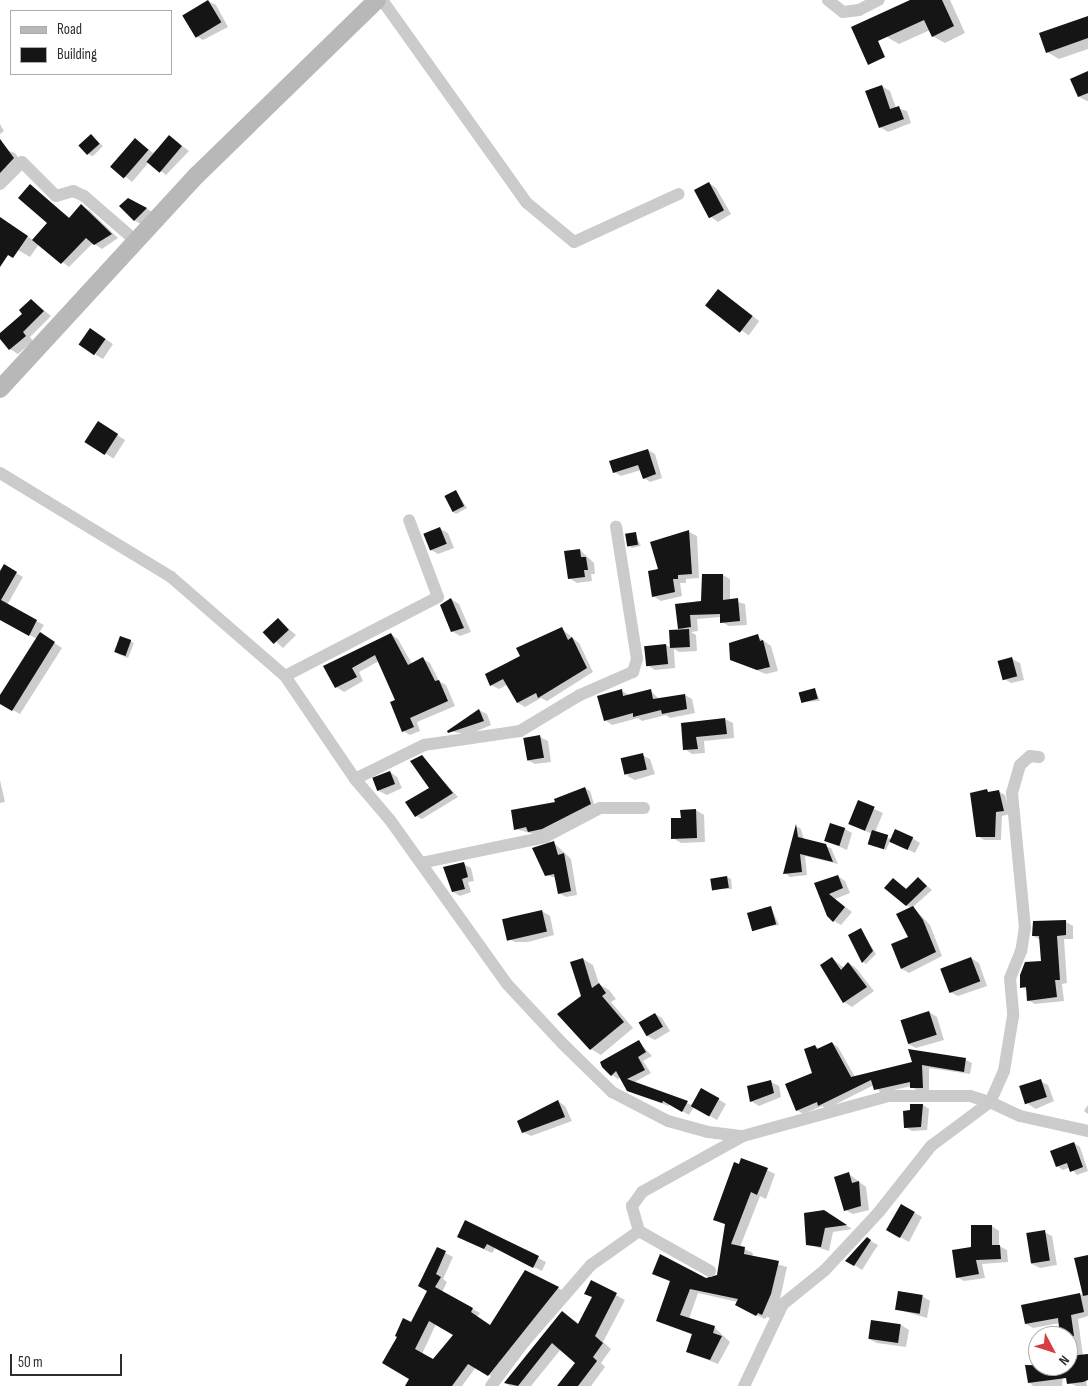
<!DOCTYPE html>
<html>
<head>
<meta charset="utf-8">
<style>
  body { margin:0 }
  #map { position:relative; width:1088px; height:1386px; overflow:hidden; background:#fff; font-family:"Sofia Sans Condensed",sans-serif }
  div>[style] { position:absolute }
  .shadow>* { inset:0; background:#0003; transform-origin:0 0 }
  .building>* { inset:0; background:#151515; transform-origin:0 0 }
  .street>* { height:12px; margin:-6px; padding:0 6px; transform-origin:6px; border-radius:6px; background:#cbcbcb }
  .secondary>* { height:18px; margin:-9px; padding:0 9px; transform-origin:9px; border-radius:9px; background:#b8b8b8 }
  span { translate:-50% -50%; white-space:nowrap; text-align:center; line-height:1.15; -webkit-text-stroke:5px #fff; paint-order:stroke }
  .legend { position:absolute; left:10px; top:10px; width:162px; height:65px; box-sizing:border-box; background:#fff; border:1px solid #ababab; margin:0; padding:6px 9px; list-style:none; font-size:15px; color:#2e2e2e }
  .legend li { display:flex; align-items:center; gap:10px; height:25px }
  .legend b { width:25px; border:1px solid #ababab }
  .north { position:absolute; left:1028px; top:1326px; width:50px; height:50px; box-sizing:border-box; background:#fff; border:1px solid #ababab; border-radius:50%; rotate:130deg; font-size:14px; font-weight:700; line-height:20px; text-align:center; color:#2e2e2e }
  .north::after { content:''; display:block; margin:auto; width:18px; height:22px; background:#d63e43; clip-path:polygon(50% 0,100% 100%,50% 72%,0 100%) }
  .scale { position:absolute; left:10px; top:1354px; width:112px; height:22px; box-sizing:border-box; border:2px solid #2e2e2e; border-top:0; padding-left:6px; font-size:15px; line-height:18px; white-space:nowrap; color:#2e2e2e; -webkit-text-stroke:4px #fff; paint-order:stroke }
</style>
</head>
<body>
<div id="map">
  <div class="shadow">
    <div style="clip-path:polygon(913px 0,950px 0,965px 33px,945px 43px,932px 36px,930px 30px,899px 44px,887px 37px)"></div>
    <div style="clip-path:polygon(208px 1px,216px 5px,228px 27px,203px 40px,196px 36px)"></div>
    <div style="clip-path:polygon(1088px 17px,1088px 49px,1059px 59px,1047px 52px)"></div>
    <div style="clip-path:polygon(1088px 73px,1088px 101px,1087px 101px,1079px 97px,1072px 80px)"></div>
    <div style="clip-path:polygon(882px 86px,890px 91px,896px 108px,907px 111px,911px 123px,888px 132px,880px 127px)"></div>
    <div style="clip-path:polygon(0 124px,4px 131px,0 134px)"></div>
    <div style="clip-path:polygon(91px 136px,103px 146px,93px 156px,89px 155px)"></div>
    <div style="clip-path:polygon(170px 137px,189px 151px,166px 175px,149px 162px,132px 182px,112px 166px,135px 139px,153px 153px)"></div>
    <div style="clip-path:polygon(0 138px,3px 149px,15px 153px,24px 165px,0 185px)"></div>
    <div style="clip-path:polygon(709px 183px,716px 188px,731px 214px,718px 222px,711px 217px)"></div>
    <div style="clip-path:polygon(30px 186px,70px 218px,81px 206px,89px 210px,118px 238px,102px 249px,93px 243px,69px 267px,39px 244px,30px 257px,18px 250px,0 225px,0 219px,33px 240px,49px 223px)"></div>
    <div style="clip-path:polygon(128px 200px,147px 209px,154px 213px,142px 225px,134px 220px)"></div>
    <div style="left:718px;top:291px;width:51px;height:18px;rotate:36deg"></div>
    <div style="clip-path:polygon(31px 300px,51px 316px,30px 337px,33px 341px,18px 354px,10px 349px,0 334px,24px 314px)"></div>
    <div style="clip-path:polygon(98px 334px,113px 344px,103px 359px,96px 355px)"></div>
    <div style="left:98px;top:423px;width:32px;height:22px;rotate:32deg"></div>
    <div style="clip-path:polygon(648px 450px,655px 454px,662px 478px,650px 482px,644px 478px,641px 470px,621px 476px,614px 472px)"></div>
    <div style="clip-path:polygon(456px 491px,467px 508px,456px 514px,453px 512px)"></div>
    <div style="clip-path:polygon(440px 529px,448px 533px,454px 548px,438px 554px,431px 550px)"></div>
    <div style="clip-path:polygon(689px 532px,697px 536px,699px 578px,686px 579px,686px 583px,680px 583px,682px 596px,661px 601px,653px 596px,660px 570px)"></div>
    <div style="clip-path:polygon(635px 534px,641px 546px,632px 548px,629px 546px)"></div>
    <div style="clip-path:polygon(580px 550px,594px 563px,595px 574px,591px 574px,592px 581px,577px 583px,569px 578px)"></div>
    <div style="clip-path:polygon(4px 566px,23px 577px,7px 605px,44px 625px,39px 633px,62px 648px,20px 714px,0 703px,0 698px,37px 639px,0 619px,0 574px)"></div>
    <div style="clip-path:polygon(704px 575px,723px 575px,730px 579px,730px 600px,745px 604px,747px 625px,729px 626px,722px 622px,721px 617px,697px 619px,698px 631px,691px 632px,696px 635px,697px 651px,679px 652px,674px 649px,675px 668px,655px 670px,647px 665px,666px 645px,672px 648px,684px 631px,679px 628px,676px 605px,702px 602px)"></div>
    <div style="clip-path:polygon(451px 599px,459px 604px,471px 632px,460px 636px,452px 631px)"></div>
    <div style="clip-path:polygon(278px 620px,296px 635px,283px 648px,265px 632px)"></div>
    <div style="clip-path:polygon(562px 629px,579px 643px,593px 672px,547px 701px,541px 698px,525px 707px,518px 703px,508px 684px,499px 689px,491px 685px)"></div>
    <div style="clip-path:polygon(391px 634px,398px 639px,412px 664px,423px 659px,430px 663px,439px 681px,446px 685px,455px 706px,417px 722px,420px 731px,410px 735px,403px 731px,396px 700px,379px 661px,359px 672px,363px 681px,344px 692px,336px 687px,325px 666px)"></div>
    <div style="clip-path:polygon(757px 636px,771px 646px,778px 671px,766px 674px,731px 660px)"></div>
    <div style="clip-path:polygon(121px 637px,134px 643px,128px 658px,118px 654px)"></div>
    <div style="clip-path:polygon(1012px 659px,1020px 663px,1024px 680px,1011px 683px,1003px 678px)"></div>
    <div style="clip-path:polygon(815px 689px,820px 701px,802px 702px)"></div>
    <div style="clip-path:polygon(650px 690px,659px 699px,685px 695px,692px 699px,695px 713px,670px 718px,666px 715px,642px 721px,638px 718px,612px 725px,605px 720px,622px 691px,629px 695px)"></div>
    <div style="clip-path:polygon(479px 710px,487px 714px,491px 725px,468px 735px,450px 731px)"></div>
    <div style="clip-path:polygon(725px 719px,733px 723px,734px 738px,704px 741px,705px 753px,692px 754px,685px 749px,682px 724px)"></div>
    <div style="clip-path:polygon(540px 737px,548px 741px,551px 762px,535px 764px,527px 760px)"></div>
    <div style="clip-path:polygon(642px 755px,650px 759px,655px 774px,635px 780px,627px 776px)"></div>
    <div style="clip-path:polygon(422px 757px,458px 797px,422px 819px,416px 816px,431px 788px)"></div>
    <div style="clip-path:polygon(390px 772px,397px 777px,402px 788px,387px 795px,379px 791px)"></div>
    <div style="clip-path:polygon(0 780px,5px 802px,0 803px)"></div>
    <div style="clip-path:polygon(585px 788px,590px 791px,595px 807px,548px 832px,534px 834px,515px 829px)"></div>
    <div style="clip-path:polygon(998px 791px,1005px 795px,1010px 814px,1002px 816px,1001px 840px,984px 840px,978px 836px)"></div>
    <div style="clip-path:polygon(858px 802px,883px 813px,875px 832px,891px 839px,912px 838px,920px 843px,915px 853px,890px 841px,886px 850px,872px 845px,872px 834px,850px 824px)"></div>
    <div style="clip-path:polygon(696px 810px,704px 815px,705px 842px,681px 843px,673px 838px,682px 819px,682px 811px)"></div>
    <div style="clip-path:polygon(796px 826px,801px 829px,804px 840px,831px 848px,838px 864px,805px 856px,807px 875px,790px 877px,785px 873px)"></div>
    <div style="clip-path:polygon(845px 829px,852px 833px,847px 850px,826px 841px)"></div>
    <div style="clip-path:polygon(554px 843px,571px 859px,577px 895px,566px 897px,559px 893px,556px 878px,546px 875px)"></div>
    <div style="clip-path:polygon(464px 864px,471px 868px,474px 881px,468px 882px,471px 892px,460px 896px,453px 892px)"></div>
    <div style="clip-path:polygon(838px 876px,845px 881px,850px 893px,835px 899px,852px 912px,841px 925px,834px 921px,816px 883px)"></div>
    <div style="clip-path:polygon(727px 877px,731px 879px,732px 889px,712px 889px)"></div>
    <div style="clip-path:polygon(918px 878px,932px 890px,913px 907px,930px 925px,942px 956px,909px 973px,902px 969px,910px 938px,911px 908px,906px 905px,893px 879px,907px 889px)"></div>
    <div style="clip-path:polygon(771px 907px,779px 925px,752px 928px)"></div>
    <div style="clip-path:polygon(542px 911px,550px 916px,554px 935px,528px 942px,515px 942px,507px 938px)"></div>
    <div style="clip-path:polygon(1066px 922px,1073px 926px,1073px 939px,1064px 939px,1067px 983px,1062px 984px,1064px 1001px,1035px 1004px,1028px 1000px,1027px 990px,1022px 987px,1042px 963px,1041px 940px,1033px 936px)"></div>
    <div style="clip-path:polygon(861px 930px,876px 954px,866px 964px,863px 962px)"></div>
    <div style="clip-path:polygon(832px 958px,844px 968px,849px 963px,856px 968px,874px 991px,852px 1007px,844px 1002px,837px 993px)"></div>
    <div style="clip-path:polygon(971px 958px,979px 963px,987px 986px,958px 996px,950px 992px)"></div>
    <div style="clip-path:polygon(583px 959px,593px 965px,599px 984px,609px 990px,616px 999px,611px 1002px,633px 1028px,601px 1055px,591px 1049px,559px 1014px,582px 997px)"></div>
    <div style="clip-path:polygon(929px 1012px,937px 1017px,944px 1040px,916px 1048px,908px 1044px)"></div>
    <div style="clip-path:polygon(655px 1014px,662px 1018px,670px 1031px,655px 1040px,647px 1036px)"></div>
    <div style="clip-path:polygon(639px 1042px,652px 1056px,643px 1061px,651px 1073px,633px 1083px,692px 1105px,702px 1089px,726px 1104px,717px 1120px,694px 1107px,689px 1115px,670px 1104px,669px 1106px,635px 1094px,628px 1090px,621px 1077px,618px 1079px,612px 1075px,602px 1063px)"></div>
    <div style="clip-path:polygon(832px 1043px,838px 1047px,855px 1077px,914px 1063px,910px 1050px,966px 1060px,972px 1063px,970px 1074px,929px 1068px,929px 1091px,918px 1091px,911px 1086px,881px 1093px,874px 1085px,826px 1109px,822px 1106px,803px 1114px,797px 1110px,814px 1073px,815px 1046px,820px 1049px)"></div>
    <div style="clip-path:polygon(1040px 1081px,1048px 1085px,1054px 1101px,1036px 1109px,1028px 1104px)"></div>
    <div style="clip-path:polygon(771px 1082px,779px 1086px,781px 1097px,759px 1106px,751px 1101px)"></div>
    <div style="clip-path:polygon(558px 1101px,565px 1106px,572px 1121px,531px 1136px,523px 1132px,536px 1111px)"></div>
    <div style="clip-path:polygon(923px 1105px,929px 1109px,927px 1130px,912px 1131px,905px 1127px)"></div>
    <div style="clip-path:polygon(1088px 1105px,1088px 1114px,1084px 1111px)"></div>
    <div style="clip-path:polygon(1074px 1143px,1080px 1147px,1088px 1171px,1077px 1175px,1070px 1167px,1063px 1170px,1057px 1166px)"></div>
    <div style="clip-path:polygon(767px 1170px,775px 1174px,766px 1199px,760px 1196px,740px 1247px,753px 1253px,752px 1257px,787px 1267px,780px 1299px,770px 1318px,767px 1317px,765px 1319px,745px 1310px,738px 1302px,698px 1293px,689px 1319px,714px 1327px,730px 1342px,718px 1364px,688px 1352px,693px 1335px,657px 1321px,671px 1282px,653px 1273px,706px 1280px,718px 1275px,726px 1225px,715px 1219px)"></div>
    <div style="clip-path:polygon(849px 1174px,866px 1187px,869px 1210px,853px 1214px,845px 1210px)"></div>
    <div style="clip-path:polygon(915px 1213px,922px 1217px,909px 1242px,889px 1231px)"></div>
    <div style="clip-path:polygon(832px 1216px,852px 1229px,833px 1232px,829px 1251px,807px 1244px)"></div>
    <div style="clip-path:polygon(465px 1221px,546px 1262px,542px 1271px,495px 1248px,492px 1253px,466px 1241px)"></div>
    <div style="clip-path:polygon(992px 1226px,999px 1231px,999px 1246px,1007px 1250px,1008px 1262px,982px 1264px,985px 1278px,964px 1281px,957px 1277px,972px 1248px)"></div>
    <div style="clip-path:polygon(1044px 1232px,1052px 1236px,1057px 1265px,1040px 1268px,1032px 1264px)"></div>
    <div style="clip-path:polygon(867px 1239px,878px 1245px,862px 1270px,847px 1260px)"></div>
    <div style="clip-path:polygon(evenodd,438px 1249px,453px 1257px,443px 1279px,447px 1282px,442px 1292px,480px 1313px,477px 1317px,490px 1326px,558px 1288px,565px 1292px,496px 1379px,476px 1367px,462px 1386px,406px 1386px,411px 1379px,412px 1323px,428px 1290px,438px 1249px,436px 1324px,455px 1335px,433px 1361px,422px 1354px,436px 1324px)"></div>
    <div style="clip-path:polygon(1088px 1256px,1088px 1316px,1078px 1319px,1087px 1386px,1076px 1386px,1070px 1383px,1068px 1336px,1062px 1336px,1060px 1323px,1033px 1328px,1026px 1324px,1023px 1306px,1084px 1294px)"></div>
    <div style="clip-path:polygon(592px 1282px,625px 1300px,603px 1342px,611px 1349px,601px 1363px,605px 1367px,591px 1386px,559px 1386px,577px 1363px,561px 1349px,531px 1386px,510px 1386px,505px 1383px,562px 1313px,579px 1324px,593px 1297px)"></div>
    <div style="clip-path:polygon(922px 1296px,930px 1301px,927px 1318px,896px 1309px)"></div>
    <div style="clip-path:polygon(872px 1321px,901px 1325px,909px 1330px,906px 1347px,877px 1343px,869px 1339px)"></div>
    <div style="clip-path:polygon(1038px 1364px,1064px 1366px,1062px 1386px,1033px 1386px,1029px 1382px,1027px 1366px)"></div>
  </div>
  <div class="building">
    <div style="left:208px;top:0;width:26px;height:30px;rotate:59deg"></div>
    <div style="clip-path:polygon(910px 0,942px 0,954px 26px,932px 37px,924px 20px,878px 41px,885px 57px,868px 65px,851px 27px)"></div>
    <div style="clip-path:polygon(1088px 16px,1088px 38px,1046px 53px,1039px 33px)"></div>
    <div style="clip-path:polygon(1088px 71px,1088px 93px,1078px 97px,1070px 79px)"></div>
    <div style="clip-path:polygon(882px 85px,890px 109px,899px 106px,904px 119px,879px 128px,865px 91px)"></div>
    <div style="left:91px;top:134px;width:13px;height:17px;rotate:48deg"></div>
    <div style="left:169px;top:135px;width:17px;height:35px;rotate:40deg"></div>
    <div style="left:135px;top:138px;width:18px;height:38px;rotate:41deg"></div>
    <div style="clip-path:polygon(0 139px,14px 158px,0 173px)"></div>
    <div style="left:709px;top:182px;width:32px;height:17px;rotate:62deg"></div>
    <div style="clip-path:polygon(30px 184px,69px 218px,81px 204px,112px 234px,94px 245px,86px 238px,61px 264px,32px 240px,47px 223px,18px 198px)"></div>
    <div style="clip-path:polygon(128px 198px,147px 208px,134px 221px,119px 206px)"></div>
    <div style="clip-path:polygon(0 217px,28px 236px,13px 258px,8px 255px,0 267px)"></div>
    <div style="left:718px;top:289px;width:44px;height:21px;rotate:38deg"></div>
    <div style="clip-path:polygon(31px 299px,44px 311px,23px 332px,26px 336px,9px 350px,0 339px,0 333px,22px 314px,19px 310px)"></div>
    <div style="left:90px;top:328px;width:19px;height:20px;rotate:35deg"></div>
    <div style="left:98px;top:421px;width:24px;height:25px;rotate:33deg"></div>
    <div style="clip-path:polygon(648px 449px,656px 474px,643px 479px,638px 465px,613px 473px,609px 461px)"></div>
    <div style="left:456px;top:490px;width:18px;height:13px;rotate:63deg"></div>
    <div style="left:440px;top:527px;width:18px;height:18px;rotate:68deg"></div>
    <div style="clip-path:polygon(689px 530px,692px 574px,678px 575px,678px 579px,673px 579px,675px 592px,652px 597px,648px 571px,658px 569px,650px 542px)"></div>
    <div style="left:636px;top:532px;width:13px;height:11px;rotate:81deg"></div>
    <div style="clip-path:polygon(580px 549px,581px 557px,586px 557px,588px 570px,584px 570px,585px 577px,568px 579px,564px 551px)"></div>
    <div style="clip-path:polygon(4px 564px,17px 572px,1px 600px,37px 620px,29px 636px,0 620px,0 571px)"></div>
    <div style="clip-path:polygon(702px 574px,723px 574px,723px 600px,738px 598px,740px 621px,720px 623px,720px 614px,690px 615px,691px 627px,678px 629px,675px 604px,701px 601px)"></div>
    <div style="clip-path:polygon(451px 598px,464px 628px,451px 632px,440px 605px)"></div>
    <div style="left:278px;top:618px;width:16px;height:21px;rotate:47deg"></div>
    <div style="clip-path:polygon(562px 627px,568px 640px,572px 637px,587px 668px,538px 698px,536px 693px,517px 703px,503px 679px,490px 686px,485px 674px,520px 656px,516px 648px)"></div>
    <div style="left:689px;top:629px;width:18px;height:20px;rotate:87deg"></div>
    <div style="clip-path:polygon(40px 632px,55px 642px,12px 711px,0 704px,0 695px)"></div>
    <div style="clip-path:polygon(391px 633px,408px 665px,423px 657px,435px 681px,439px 680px,448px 701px,410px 718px,414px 727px,402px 732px,390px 702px,395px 700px,375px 655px,352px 668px,357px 677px,335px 688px,323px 666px)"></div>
    <div style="clip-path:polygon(758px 634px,760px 641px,763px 640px,770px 667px,757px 670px,730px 660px,729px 643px)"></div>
    <div style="left:120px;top:636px;width:12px;height:17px;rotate:20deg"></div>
    <div style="left:666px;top:644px;width:20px;height:22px;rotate:84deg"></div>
    <div style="left:1012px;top:657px;width:20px;height:15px;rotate:75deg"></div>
    <div style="left:815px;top:688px;width:11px;height:17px;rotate:75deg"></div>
    <div style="clip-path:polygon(622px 689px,623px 696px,651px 689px,653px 699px,685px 694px,687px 709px,662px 714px,661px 710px,633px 717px,633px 713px,604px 721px,597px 696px)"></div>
    <div style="clip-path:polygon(479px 709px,484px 721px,448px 733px,447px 731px)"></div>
    <div style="clip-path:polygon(725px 718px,727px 734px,696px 737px,698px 749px,683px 750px,681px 723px)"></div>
    <div style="left:540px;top:735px;width:23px;height:17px;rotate:80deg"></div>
    <div style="left:643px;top:753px;width:17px;height:23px;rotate:77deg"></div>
    <div style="clip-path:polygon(422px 755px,453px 793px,415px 817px,405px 802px,429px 788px,410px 761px)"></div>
    <div style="left:390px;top:771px;width:14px;height:19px;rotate:69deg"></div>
    <div style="clip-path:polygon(585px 787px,591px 804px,542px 829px,528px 832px,526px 827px,514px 830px,511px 810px,555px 802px,554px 799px)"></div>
    <div style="clip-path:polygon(987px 789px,988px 792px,999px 790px,1004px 811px,996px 812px,995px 837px,976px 837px,970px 793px)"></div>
    <div style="left:858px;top:800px;width:18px;height:26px;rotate:22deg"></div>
    <div style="clip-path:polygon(696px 809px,697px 838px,671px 839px,671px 818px,681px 818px,680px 810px)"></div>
    <div style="left:830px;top:823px;width:16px;height:19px;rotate:18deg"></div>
    <div style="clip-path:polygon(796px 824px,798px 837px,826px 844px,833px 862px,800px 854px,802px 872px,783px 874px)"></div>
    <div style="left:895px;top:829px;width:20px;height:14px;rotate:24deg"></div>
    <div style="left:872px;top:830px;width:17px;height:15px;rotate:17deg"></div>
    <div style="clip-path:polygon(554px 841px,558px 855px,564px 853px,571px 891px,558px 894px,554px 874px,545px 876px,532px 848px)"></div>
    <div style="clip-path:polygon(464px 862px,468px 877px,462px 879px,465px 889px,452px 892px,443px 867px)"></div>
    <div style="clip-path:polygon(838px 875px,843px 888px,829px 894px,845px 907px,833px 922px,827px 916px,814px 883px)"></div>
    <div style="left:727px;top:876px;width:12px;height:17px;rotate:81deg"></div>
    <div style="clip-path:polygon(918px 877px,927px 886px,906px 906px,884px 888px,893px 878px,906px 889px)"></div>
    <div style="left:771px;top:906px;width:19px;height:25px;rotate:74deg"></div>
    <div style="clip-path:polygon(913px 906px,923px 920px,936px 952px,901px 969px,891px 944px,908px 937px,896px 914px)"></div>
    <div style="left:542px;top:910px;width:22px;height:41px;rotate:77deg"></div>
    <div style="clip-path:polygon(1066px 920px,1066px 935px,1057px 936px,1060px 980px,1055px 980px,1057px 997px,1027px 1001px,1026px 987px,1020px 988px,1020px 975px,1025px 962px,1041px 961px,1039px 936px,1032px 936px,1033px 921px)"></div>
    <div style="clip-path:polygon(861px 928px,873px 951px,862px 963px,848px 935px)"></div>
    <div style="clip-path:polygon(832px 957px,841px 970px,848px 962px,867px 987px,843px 1003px,820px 965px)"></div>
    <div style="left:971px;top:957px;width:26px;height:33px;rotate:69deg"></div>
    <div style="clip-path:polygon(583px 958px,592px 988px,599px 983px,606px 993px,602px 996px,624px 1022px,590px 1050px,557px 1014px,581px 996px,570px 962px)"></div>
    <div style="left:929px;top:1011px;width:25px;height:30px;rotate:72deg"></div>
    <div style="left:655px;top:1013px;width:16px;height:19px;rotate:60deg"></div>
    <div style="clip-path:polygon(639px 1040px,646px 1052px,638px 1057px,645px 1070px,627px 1079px,688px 1101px,682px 1112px,663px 1101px,662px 1103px,627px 1091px,616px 1071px,611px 1076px,602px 1067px,600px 1062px)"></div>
    <div style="clip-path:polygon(832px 1042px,851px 1077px,912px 1062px,908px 1049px,966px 1058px,964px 1072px,922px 1065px,923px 1088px,910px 1088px,910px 1082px,874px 1090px,871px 1080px,818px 1106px,817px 1102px,796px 1111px,785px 1084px,812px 1073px,804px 1049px,815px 1045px,817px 1049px)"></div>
    <div style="left:1041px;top:1079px;width:19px;height:23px;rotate:72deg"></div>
    <div style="clip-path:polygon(771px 1080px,774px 1093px,750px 1102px,747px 1086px)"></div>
    <div style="left:701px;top:1088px;width:21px;height:21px;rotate:29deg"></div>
    <div style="clip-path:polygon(558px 1100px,565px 1117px,522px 1133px,517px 1121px)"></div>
    <div style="clip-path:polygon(910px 1104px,923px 1104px,921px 1127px,904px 1128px,903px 1111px,910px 1110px)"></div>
    <div style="clip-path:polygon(1074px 1142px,1083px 1167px,1070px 1172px,1067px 1163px,1056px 1167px,1050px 1151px)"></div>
    <div style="clip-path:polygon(741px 1158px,768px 1168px,757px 1195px,751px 1192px,731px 1244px,745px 1247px,744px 1254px,779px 1261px,771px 1294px,762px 1315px,758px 1313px,756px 1316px,735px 1305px,738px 1299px,690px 1289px,680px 1315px,715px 1326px,713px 1333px,722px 1336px,710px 1360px,686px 1352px,692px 1334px,656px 1321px,670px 1281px,652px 1274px,660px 1254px,706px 1278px,717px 1275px,725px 1224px,713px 1220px,734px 1162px,739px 1164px)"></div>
    <div style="clip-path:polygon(849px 1172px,852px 1183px,859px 1181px,861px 1206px,844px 1211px,834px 1177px)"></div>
    <div style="left:901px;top:1204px;width:16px;height:30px;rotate:30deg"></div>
    <div style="clip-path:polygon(824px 1210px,847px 1225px,825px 1228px,821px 1247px,806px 1245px,804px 1213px)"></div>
    <div style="clip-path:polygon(465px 1220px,539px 1256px,533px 1268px,487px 1244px,484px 1249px,457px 1237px)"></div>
    <div style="clip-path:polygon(971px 1225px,992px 1225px,992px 1245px,1000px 1245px,1001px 1259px,976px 1260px,979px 1274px,956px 1278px,952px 1250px,971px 1247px)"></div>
    <div style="left:1045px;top:1230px;width:31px;height:19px;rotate:81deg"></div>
    <div style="clip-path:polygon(867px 1237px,871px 1240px,854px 1266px,845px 1261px)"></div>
    <div style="clip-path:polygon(evenodd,437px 1247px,446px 1251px,436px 1274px,441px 1277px,435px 1287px,473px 1308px,471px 1312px,490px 1325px,525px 1270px,559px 1287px,488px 1376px,468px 1364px,452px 1386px,405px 1386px,409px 1379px,382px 1363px,397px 1337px,395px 1336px,403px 1318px,411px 1322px,427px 1291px,418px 1286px,437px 1247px,429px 1321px,453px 1335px,433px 1359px,415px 1349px,429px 1321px)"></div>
    <div style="clip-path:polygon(1088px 1255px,1088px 1295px,1083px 1296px,1074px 1258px)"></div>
    <div style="clip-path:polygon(591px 1280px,617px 1293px,595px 1336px,603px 1343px,593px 1357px,597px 1361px,578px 1386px,557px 1386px,575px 1363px,552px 1343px,518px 1386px,504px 1383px,562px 1311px,578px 1324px,592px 1297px,584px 1294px)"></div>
    <div style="left:898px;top:1291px;width:25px;height:19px;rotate:9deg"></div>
    <div style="clip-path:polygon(1080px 1293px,1084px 1312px,1071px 1315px,1074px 1336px,1060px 1336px,1058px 1318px,1025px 1324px,1021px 1305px)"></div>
    <div style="left:871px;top:1320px;width:30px;height:19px;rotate:8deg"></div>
    <div style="clip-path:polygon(1088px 1354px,1088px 1380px,1083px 1382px,1067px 1384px,1066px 1378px,1028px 1383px,1025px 1365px,1068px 1366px,1068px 1356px)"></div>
  </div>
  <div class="street">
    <div style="left:382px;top:0;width:249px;rotate:54.5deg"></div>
    <div style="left:527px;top:203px;width:61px;rotate:39.7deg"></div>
    <div style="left:574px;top:242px;width:115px;rotate:-24.6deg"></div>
    <div style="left:828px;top:0;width:19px;rotate:39deg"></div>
    <div style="left:843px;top:12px;width:16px;rotate:-7deg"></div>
    <div style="left:859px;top:10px;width:22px;rotate:-27deg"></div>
    <div style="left:0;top:184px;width:31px;rotate:-45deg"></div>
    <div style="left:22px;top:162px;width:48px;rotate:45deg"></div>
    <div style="left:56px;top:196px;width:18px;rotate:-16deg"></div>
    <div style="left:73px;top:191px;width:12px;rotate:24deg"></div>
    <div style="left:84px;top:196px;width:69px;rotate:40.9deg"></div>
    <div style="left:0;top:473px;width:200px;rotate:31.3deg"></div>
    <div style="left:171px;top:577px;width:151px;rotate:41deg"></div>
    <div style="left:285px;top:676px;width:125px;rotate:55.8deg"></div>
    <div style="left:355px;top:779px;width:54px;rotate:49.5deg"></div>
    <div style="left:390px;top:820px;width:201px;rotate:54.5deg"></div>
    <div style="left:507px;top:984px;width:82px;rotate:47deg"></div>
    <div style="left:563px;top:1044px;width:69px;rotate:44.4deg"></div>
    <div style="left:612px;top:1092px;width:63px;rotate:27.4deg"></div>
    <div style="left:668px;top:1121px;width:41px;rotate:15.4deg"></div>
    <div style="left:708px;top:1132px;width:35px;rotate:7deg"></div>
    <div style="left:743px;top:1136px;width:150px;rotate:-15.4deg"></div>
    <div style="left:888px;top:1096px;width:82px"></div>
    <div style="left:970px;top:1096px;width:21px;rotate:17deg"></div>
    <div style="left:990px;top:1102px;width:74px;rotate:143.3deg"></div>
    <div style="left:931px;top:1146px;width:85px;rotate:128.3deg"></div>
    <div style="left:878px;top:1213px;width:78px;rotate:132.9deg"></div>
    <div style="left:825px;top:1270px;width:54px;rotate:141deg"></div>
    <div style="left:783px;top:1304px;width:91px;rotate:115.4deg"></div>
    <div style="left:285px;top:676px;width:172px;rotate:-27.3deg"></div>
    <div style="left:438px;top:597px;width:82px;rotate:-110.6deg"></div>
    <div style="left:1039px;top:757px;width:9px;rotate:-174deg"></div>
    <div style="left:1030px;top:756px;width:13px;rotate:138deg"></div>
    <div style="left:1020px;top:765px;width:29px;rotate:106deg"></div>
    <div style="left:1012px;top:793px;width:135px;rotate:84.5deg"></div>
    <div style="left:1025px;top:927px;width:24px;rotate:99deg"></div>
    <div style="left:1021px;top:951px;width:29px;rotate:112deg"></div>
    <div style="left:1010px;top:978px;width:38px;rotate:85deg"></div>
    <div style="left:1013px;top:1016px;width:56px;rotate:99.3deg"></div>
    <div style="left:1004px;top:1071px;width:34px;rotate:114deg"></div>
    <div style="left:990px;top:1102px;width:33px;rotate:25deg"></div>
    <div style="left:1020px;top:1116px;width:70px;rotate:12.4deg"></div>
    <div style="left:355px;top:779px;width:77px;rotate:-26.2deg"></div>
    <div style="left:424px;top:745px;width:97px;rotate:-8.3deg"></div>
    <div style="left:520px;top:731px;width:70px;rotate:-31deg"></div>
    <div style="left:580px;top:695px;width:58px;rotate:-23.5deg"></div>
    <div style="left:633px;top:672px;width:14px;rotate:-73deg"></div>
    <div style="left:637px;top:659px;width:134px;rotate:-99deg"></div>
    <div style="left:421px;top:863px;width:127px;rotate:-11.8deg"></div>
    <div style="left:545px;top:837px;width:62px;rotate:-27.8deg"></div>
    <div style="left:600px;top:808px;width:44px"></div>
    <div style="left:710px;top:1271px;width:81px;rotate:-150.6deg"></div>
    <div style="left:639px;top:1231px;width:26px;rotate:-106deg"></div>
    <div style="left:632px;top:1206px;width:17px;rotate:-54deg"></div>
    <div style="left:642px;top:1192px;width:115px;rotate:-29deg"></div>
    <div style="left:491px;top:1386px;width:55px;rotate:-53.1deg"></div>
    <div style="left:524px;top:1342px;width:102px;rotate:-49deg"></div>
    <div style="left:591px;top:1265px;width:59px;rotate:-35.3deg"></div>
  </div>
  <div class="secondary">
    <div style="left:0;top:389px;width:291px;rotate:-47.4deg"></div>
    <div style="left:197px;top:175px;width:251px;rotate:-44.2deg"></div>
  </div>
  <ul class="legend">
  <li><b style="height:6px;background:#b8b8b8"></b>Road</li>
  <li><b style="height:14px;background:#151515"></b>Building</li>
  </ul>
  <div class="north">N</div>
  <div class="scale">50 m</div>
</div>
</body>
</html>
